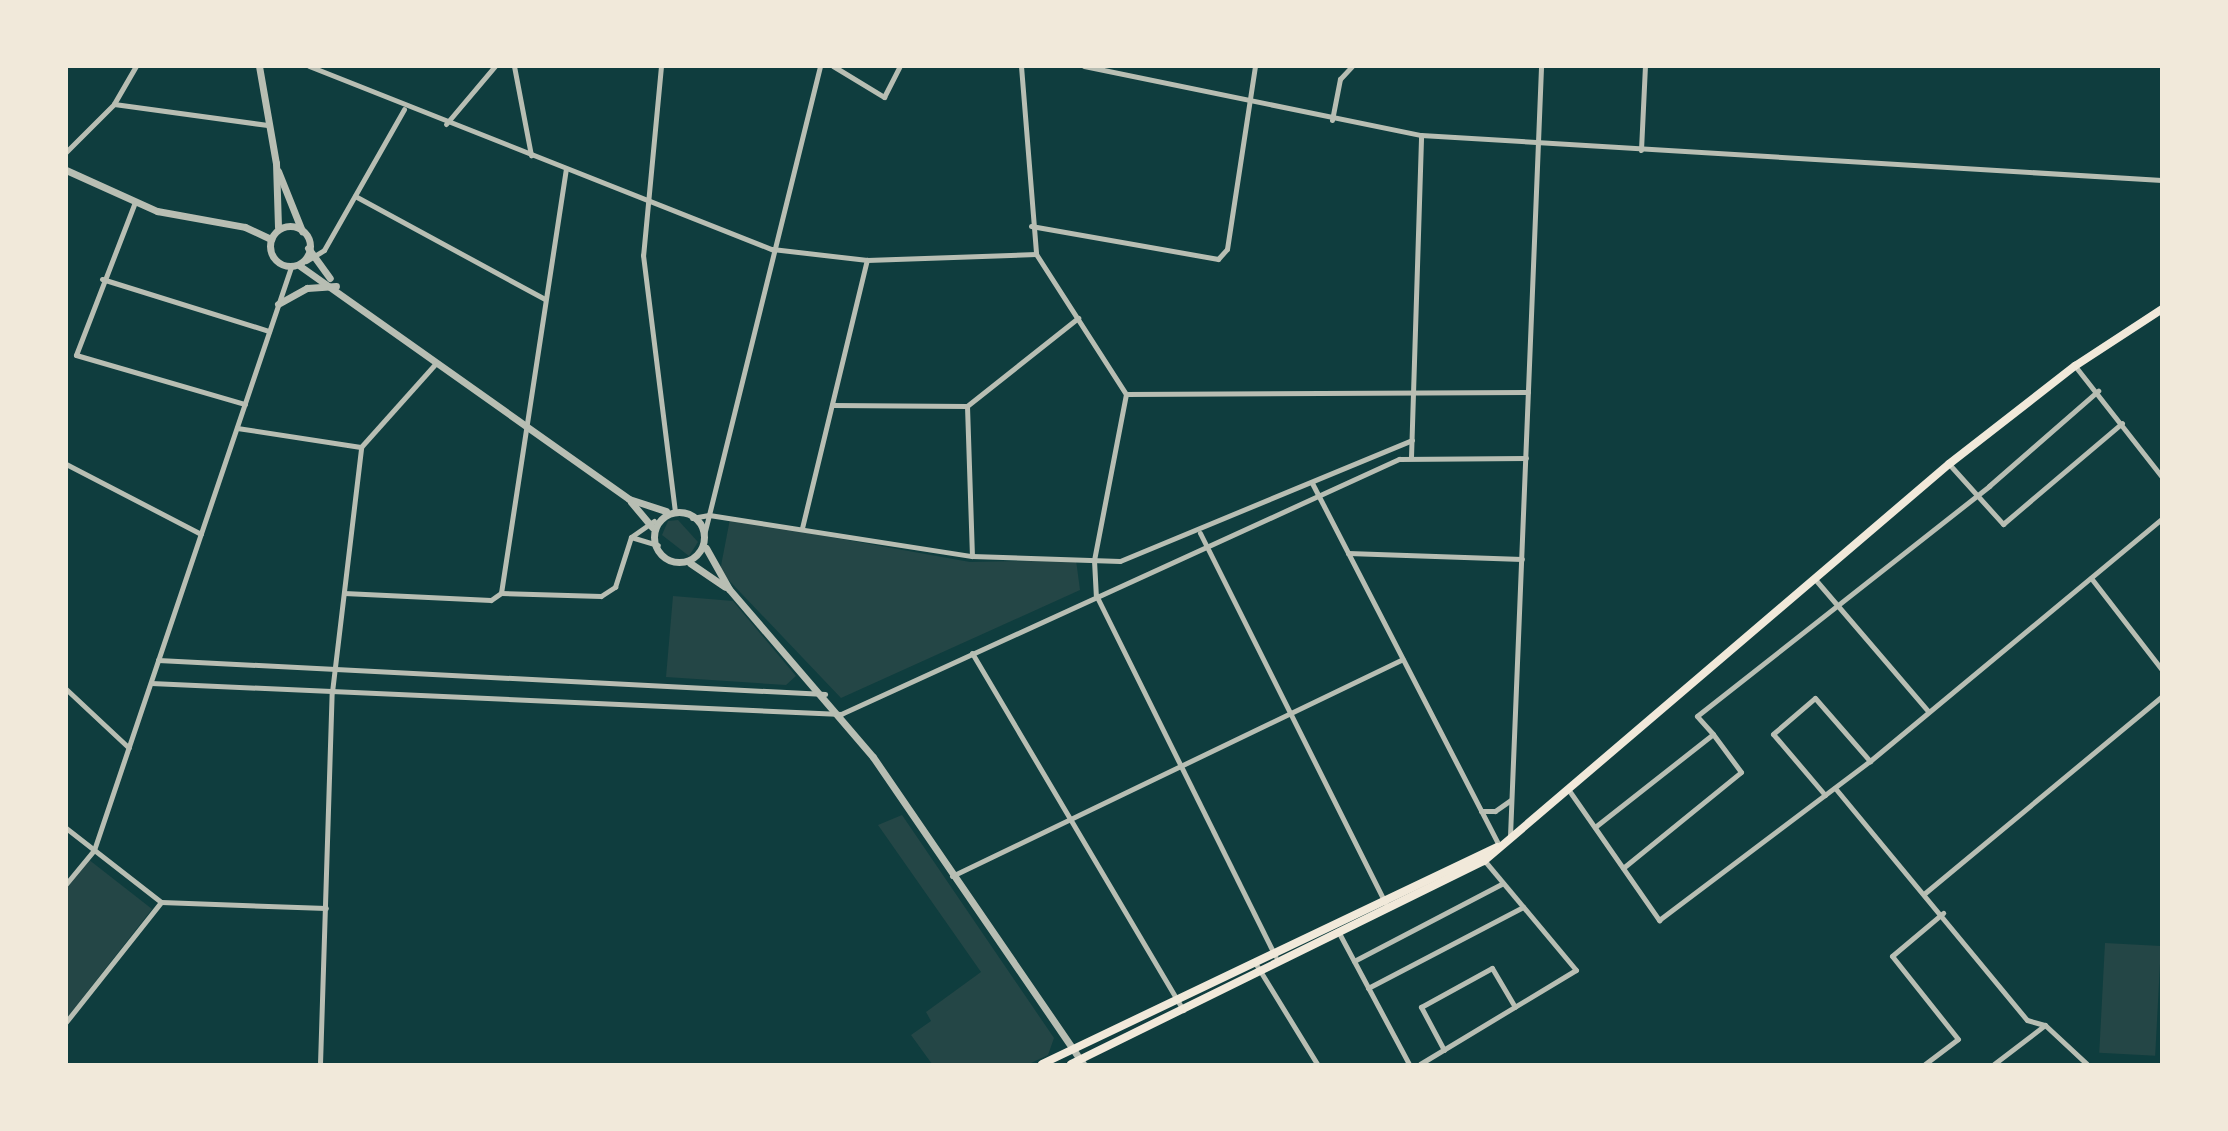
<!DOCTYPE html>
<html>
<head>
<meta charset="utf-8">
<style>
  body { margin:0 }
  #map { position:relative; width:2228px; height:1131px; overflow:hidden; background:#0f3d3e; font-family:"Exo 2",sans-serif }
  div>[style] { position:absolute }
  .green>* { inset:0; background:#244646; transform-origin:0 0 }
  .pedestrian>* { height:4.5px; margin:-2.25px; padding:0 2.25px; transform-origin:2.25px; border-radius:2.25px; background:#b8beb3 }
  .minor>* { height:5px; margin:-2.5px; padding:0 2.5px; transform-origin:2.5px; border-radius:2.5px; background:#b8beb3 }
  .tertiary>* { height:7px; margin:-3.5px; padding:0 3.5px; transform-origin:3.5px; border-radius:3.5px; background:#b8beb3 }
  .tertiary>.ring { margin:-3.5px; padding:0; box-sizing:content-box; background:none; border:7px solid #b8beb3; border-radius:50% }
  .secondary>* { height:8px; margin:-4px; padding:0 4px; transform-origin:4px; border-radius:4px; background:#f1e9da }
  span { translate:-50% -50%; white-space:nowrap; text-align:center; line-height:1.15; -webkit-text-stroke:6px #f1e9da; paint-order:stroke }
  .frame { position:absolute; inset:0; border:68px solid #f1e9da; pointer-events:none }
</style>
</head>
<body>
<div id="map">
  <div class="green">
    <div style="clip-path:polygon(730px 519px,970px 562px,1076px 560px,1080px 590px,841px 698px,720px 571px)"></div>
    <div style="clip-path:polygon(678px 520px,698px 542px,689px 556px,662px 535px,668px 521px)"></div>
    <div style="clip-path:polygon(673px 596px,733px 601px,796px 676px,786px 685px,666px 677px)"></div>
    <div style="clip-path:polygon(902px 815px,1054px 1038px,1048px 1055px,1029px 1064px,932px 1064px,911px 1035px,931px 1021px,926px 1012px,981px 972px,878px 825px)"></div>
    <div style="clip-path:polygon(88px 859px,152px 909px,67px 1018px,67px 887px)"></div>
    <div style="left:2105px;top:943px;width:56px;height:110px;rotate:3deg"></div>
  </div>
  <div class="pedestrian">
    <div style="left:114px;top:104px;width:44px;rotate:-59.9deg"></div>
  </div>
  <div class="minor">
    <div style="left:309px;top:66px;width:498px;rotate:21.6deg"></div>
    <div style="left:772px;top:249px;width:96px;rotate:6.6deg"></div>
    <div style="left:867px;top:260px;width:169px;rotate:-2deg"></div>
    <div style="left:514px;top:66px;width:91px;rotate:79.2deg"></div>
    <div style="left:661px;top:66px;width:190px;rotate:95.4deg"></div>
    <div style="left:643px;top:255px;width:260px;rotate:82.9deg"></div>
    <div style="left:833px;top:66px;width:60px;rotate:31.3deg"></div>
    <div style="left:884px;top:97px;width:35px;rotate:-63deg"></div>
    <div style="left:1021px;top:66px;width:189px;rotate:85.4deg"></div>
    <div style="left:1036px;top:254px;width:166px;rotate:57.3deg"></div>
    <div style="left:1126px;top:394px;width:169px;rotate:100.9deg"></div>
    <div style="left:1094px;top:560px;width:35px;rotate:87deg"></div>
    <div style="left:1096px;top:595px;width:403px;rotate:63.6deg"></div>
    <div style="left:1084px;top:66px;width:344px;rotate:11.6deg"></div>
    <div style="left:1421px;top:135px;width:742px;rotate:3.48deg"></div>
    <div style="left:1332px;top:120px;width:42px;rotate:-79deg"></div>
    <div style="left:1340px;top:79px;width:18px;rotate:-47deg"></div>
    <div style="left:446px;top:124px;width:76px;rotate:-49.8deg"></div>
    <div style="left:1641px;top:150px;width:84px;rotate:-87.3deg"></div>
    <div style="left:66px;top:152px;width:68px;rotate:-45deg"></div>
    <div style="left:114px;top:104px;width:155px;rotate:7.8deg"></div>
    <div style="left:355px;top:196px;width:216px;rotate:28.5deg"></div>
    <div style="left:135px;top:202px;width:164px;rotate:111.1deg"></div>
    <div style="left:76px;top:355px;width:176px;rotate:16.2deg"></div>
    <div style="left:1031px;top:226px;width:190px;rotate:10deg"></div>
    <div style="left:1218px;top:259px;width:13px;rotate:-48deg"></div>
    <div style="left:1227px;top:249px;width:185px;rotate:-81.3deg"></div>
    <div style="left:306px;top:261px;width:21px;rotate:-31deg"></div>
    <div style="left:324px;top:250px;width:162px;rotate:-60.4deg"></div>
    <div style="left:102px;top:279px;width:175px;rotate:17.3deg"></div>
    <div style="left:2075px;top:366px;width:141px;rotate:51.9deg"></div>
    <div style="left:1126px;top:394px;width:402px;rotate:-0.3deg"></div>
    <div style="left:832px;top:405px;width:135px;rotate:0.4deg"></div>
    <div style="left:967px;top:406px;width:142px;rotate:-38.4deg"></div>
    <div style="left:967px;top:406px;width:150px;rotate:88.1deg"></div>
    <div style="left:237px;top:428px;width:125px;rotate:8.7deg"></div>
    <div style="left:1411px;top:457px;width:322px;rotate:-88.2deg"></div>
    <div style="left:66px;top:464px;width:152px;rotate:27.4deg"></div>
    <div style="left:1949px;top:464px;width:81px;rotate:48deg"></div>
    <div style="left:2003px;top:524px;width:156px;rotate:-40.3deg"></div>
    <div style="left:1312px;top:483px;width:408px;rotate:62.7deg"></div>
    <div style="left:692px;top:518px;width:17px;rotate:-10deg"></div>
    <div style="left:709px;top:515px;width:266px;rotate:8.9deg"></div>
    <div style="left:972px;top:556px;width:148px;rotate:1.9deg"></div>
    <div style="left:1120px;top:561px;width:316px;rotate:-22.5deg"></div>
    <div style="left:802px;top:528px;width:276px;rotate:-76.4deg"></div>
    <div style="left:1200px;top:533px;width:414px;rotate:63.4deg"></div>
    <div style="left:704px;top:535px;width:483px;rotate:-76.1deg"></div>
    <div style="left:631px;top:537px;width:28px;rotate:17deg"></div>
    <div style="left:1348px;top:553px;width:174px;rotate:2deg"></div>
    <div style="left:1814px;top:578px;width:175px;rotate:49.4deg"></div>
    <div style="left:2091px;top:578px;width:116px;rotate:52.3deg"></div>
    <div style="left:344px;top:593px;width:147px;rotate:2.7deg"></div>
    <div style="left:491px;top:600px;width:12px;rotate:-35deg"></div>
    <div style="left:501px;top:593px;width:100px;rotate:1.7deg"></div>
    <div style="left:601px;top:596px;width:17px;rotate:-33deg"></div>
    <div style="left:615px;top:587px;width:52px;rotate:-72.3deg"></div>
    <div style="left:631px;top:537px;width:28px;rotate:-35deg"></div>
    <div style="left:501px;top:593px;width:428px;rotate:-81.3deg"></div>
    <div style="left:972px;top:653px;width:415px;rotate:59.4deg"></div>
    <div style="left:158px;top:660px;width:668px;rotate:2.92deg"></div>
    <div style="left:151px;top:683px;width:691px;rotate:2.57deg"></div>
    <div style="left:841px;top:714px;width:614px;rotate:-24.56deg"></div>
    <div style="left:1399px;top:459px;width:127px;rotate:-0.5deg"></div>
    <div style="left:66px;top:689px;width:86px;rotate:43.1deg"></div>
    <div style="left:1835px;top:788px;width:301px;rotate:50.4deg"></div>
    <div style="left:2027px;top:1020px;width:19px;rotate:16deg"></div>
    <div style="left:2045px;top:1025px;width:57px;rotate:42.9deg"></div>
    <div style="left:1568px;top:789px;width:160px;rotate:55.2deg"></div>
    <div style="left:1659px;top:920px;width:264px;rotate:-37deg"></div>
    <div style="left:1870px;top:761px;width:379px;rotate:-39.7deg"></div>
    <div style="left:1825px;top:795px;width:80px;rotate:-130.4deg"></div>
    <div style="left:1773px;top:734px;width:55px;rotate:-40.6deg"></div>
    <div style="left:1815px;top:698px;width:84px;rotate:48.9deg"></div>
    <div style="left:1481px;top:811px;width:14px"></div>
    <div style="left:1495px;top:811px;width:19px;rotate:-35deg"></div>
    <div style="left:1595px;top:827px;width:150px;rotate:-38.2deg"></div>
    <div style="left:1713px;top:734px;width:24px;rotate:-132deg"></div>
    <div style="left:1697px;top:716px;width:372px;rotate:-38.2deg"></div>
    <div style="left:1989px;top:486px;width:145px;rotate:-41.1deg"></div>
    <div style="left:66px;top:828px;width:120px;rotate:37.9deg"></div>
    <div style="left:161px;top:902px;width:165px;rotate:2.1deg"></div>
    <div style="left:1510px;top:836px;width:771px;rotate:-87.69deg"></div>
    <div style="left:1623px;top:868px;width:152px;rotate:-39.1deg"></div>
    <div style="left:1741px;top:772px;width:47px;rotate:-126.4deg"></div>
    <div style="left:952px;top:876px;width:500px;rotate:-25.7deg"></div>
    <div style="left:66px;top:884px;width:44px;rotate:-50.5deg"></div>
    <div style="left:94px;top:850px;width:615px;rotate:-71.33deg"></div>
    <div style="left:1925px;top:893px;width:308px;rotate:-39.7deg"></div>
    <div style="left:1339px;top:933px;width:149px;rotate:61.9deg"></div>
    <div style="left:1254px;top:961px;width:121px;rotate:58.5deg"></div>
    <div style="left:1354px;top:961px;width:168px;rotate:-27.6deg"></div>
    <div style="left:1368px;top:988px;width:175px;rotate:-27.6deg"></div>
    <div style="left:66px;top:1022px;width:153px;rotate:-51.6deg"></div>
    <div style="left:1444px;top:1050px;width:49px;rotate:-118.1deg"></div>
    <div style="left:1421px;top:1007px;width:81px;rotate:-28.8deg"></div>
    <div style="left:1492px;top:968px;width:45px;rotate:59.5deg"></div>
    <div style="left:320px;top:1064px;width:372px;rotate:-88.2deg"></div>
    <div style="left:332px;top:692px;width:247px;rotate:-83.2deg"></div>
    <div style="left:361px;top:447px;width:113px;rotate:-48.2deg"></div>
    <div style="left:1420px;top:1064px;width:182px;rotate:-31.1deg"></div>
    <div style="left:1576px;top:970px;width:143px;rotate:-129.9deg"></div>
    <div style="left:1925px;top:1064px;width:41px;rotate:-37.1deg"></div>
    <div style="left:1958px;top:1039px;width:106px;rotate:-128.5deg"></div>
    <div style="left:1892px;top:956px;width:67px;rotate:-40.1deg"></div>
    <div style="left:1994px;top:1064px;width:64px;rotate:-37.4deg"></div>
  </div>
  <div class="tertiary">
    <div style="left:259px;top:66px;width:98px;rotate:80.1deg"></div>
    <div style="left:276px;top:163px;width:64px;rotate:88.2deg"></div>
    <div style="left:66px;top:170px;width:100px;rotate:24.3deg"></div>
    <div style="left:157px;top:211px;width:89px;rotate:10.3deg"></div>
    <div style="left:245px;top:227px;width:29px;rotate:25deg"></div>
    <div style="left:278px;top:171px;width:65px;rotate:68.2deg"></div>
    <div class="ring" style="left:270px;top:226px;width:33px;height:33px"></div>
    <div style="left:308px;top:248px;width:37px;rotate:54deg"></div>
    <div style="left:300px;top:266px;width:403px;rotate:35.3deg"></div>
    <div style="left:629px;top:499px;width:39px;rotate:18deg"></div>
    <div style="left:278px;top:304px;width:33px;rotate:-29deg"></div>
    <div style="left:307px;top:288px;width:29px;rotate:-4deg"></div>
    <div style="left:631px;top:502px;width:33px;rotate:50deg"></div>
    <div class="ring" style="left:654px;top:512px;width:43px;height:43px"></div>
    <div style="left:706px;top:548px;width:47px;rotate:60.7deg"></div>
    <div style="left:729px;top:589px;width:221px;rotate:49.4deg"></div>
    <div style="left:873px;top:757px;width:372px;rotate:55.6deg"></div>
    <div style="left:690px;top:563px;width:42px;rotate:34.4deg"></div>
  </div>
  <div class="secondary">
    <div style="left:1042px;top:1064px;width:504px;rotate:-25.5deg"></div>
    <div style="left:1071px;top:1064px;width:460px;rotate:-26.2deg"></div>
    <div style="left:1484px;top:861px;width:611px;rotate:-40.49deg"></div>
    <div style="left:1949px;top:464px;width:160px;rotate:-37.9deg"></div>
    <div style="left:2075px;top:366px;width:104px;rotate:-33.2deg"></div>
  </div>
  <div class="frame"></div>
</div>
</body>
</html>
